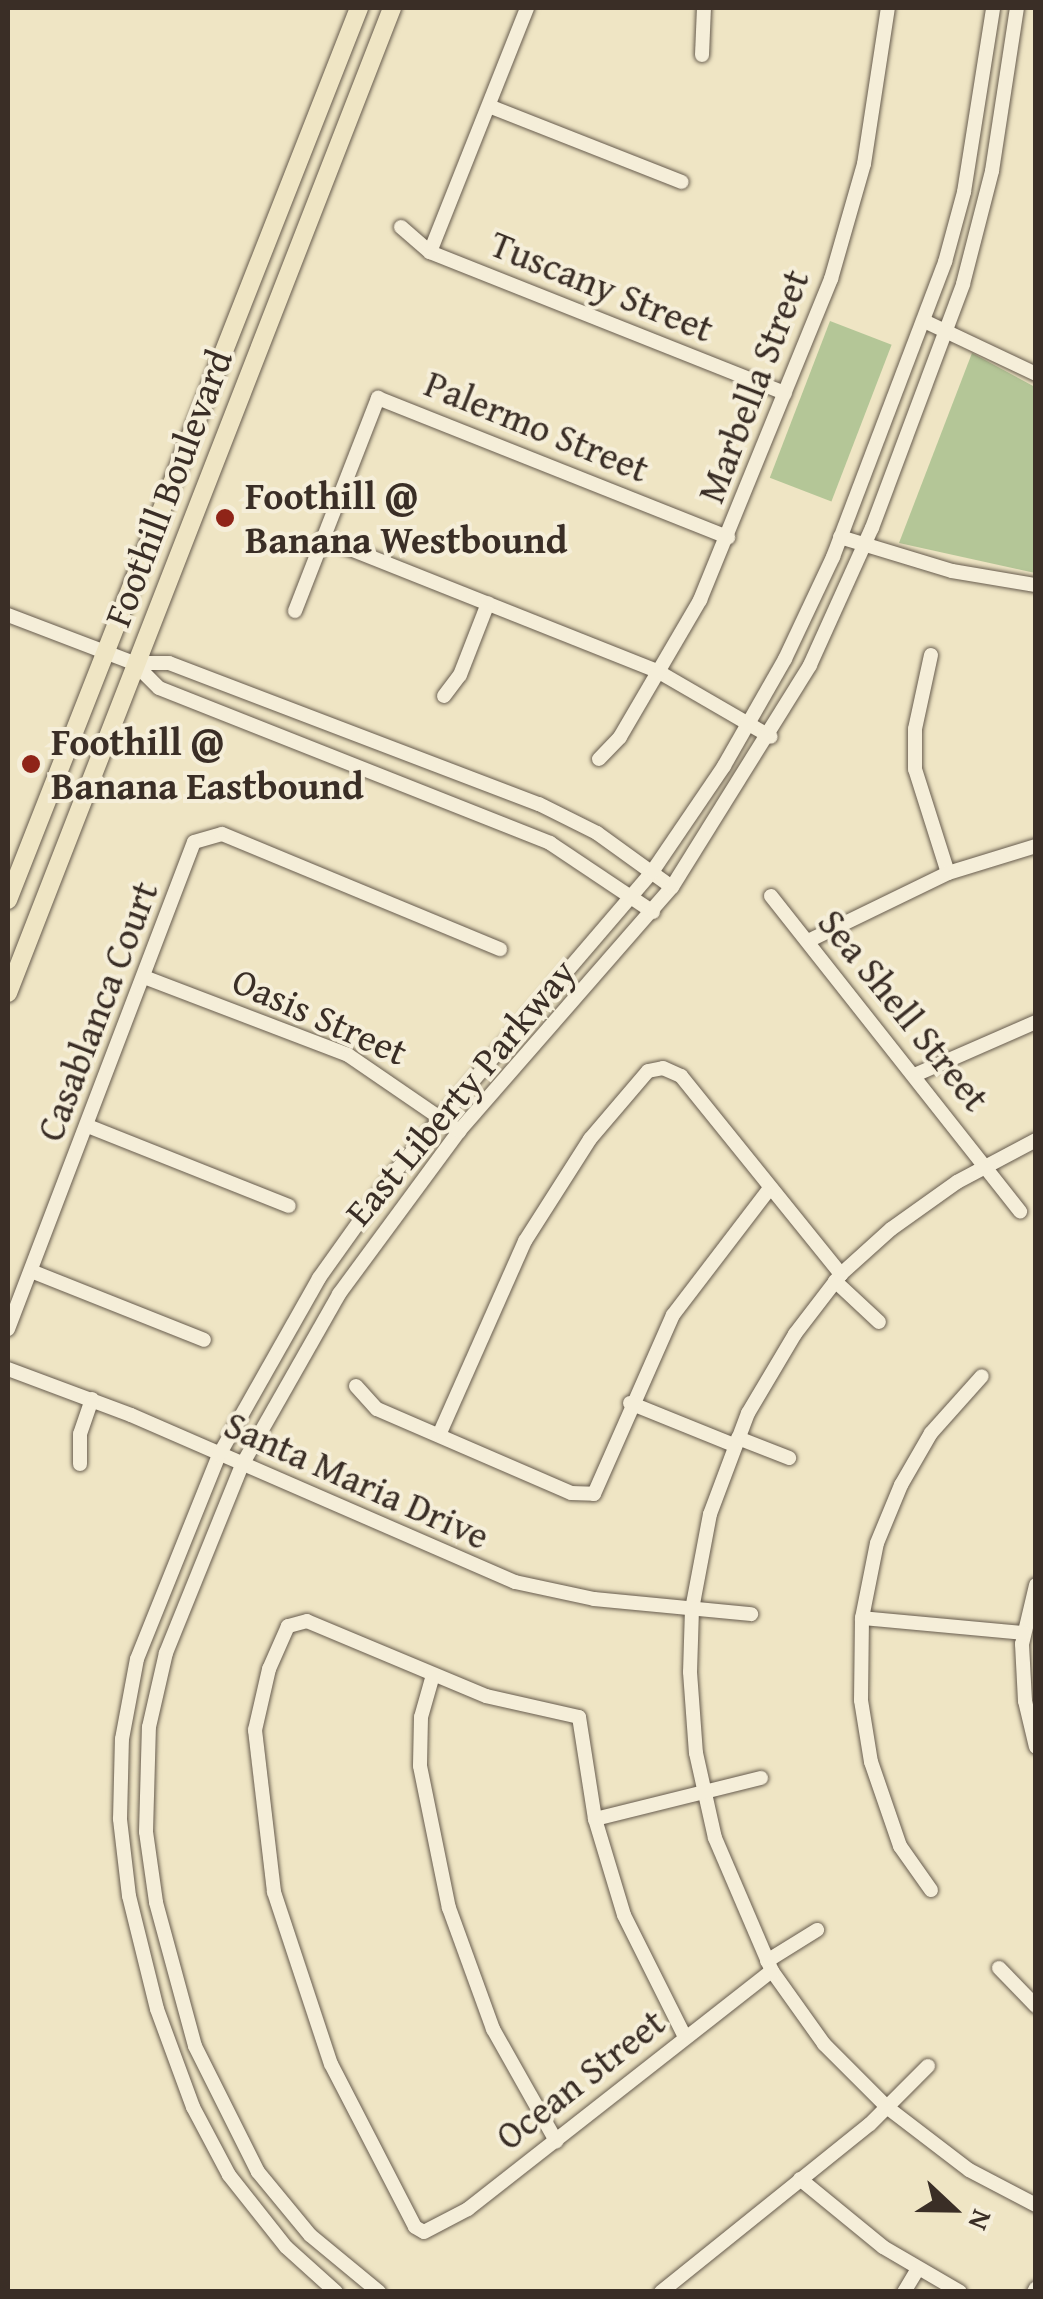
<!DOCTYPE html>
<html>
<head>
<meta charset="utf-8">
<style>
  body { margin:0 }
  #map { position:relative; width:1043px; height:2299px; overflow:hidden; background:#efe5c4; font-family:"Gentium Book Plus",serif }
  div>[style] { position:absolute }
  .green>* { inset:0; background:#b4c697; transform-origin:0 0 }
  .roads { filter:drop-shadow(0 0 2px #675c4e) drop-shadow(0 0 2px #675c4e) }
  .minor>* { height:14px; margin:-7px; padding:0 7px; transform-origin:7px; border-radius:7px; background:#f5eed9 }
  .major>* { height:18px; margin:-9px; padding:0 9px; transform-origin:9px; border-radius:9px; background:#efe5c4 }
  .dots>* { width:28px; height:28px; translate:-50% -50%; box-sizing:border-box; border:5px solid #f5eed9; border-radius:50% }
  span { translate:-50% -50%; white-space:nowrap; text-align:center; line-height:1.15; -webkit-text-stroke:8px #f5eed9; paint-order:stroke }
  .street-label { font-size:38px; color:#3a2e26 }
  .poi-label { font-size:38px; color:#3a2e26; font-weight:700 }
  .left { translate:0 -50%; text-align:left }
  .frame { position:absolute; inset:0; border:10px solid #3a2e26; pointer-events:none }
  .north { position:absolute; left:903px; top:2159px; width:100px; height:100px; -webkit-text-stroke:8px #f5eed9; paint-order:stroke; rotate:112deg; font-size:28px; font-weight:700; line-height:40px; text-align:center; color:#3a2e26 }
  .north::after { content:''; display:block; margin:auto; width:35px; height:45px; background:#3a2e26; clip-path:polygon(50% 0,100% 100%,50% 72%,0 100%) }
</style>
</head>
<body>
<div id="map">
  <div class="green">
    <div style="left:830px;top:321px;width:66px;height:168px;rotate:21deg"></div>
    <div style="clip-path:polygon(972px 353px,1035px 387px,1035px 573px,899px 543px)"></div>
  </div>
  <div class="roads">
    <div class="minor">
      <div style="left:702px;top:55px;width:47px;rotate:-87.6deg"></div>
      <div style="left:489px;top:106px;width:207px;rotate:21.5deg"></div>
      <div style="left:401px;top:227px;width:38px;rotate:41deg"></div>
      <div style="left:430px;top:252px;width:382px;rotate:21.7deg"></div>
      <div style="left:430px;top:252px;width:263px;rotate:-68.3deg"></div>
      <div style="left:924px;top:321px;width:124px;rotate:25.3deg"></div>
      <div style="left:840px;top:537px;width:117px;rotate:16.9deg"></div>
      <div style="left:952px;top:571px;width:85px;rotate:9.5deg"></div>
      <div style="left:323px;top:538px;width:362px;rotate:21.7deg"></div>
      <div style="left:659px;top:672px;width:129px;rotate:30.1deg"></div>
      <div style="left:295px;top:611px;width:229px;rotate:-68.7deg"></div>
      <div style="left:378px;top:398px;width:377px;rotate:21.7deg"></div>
      <div style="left:8px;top:615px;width:135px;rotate:20.9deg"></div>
      <div style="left:134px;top:663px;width:35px"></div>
      <div style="left:169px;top:663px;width:396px;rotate:20.9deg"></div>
      <div style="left:539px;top:804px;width:65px;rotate:26.6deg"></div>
      <div style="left:597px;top:833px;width:92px;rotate:35.8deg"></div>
      <div style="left:931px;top:655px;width:76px;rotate:102.2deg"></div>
      <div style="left:915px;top:729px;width:40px;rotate:90deg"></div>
      <div style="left:915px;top:769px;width:109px;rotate:72.4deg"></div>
      <div style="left:134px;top:663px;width:35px;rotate:45deg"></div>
      <div style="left:159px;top:688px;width:421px;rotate:21.6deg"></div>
      <div style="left:550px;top:843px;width:124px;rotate:33.8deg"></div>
      <div style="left:444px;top:696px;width:26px;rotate:-53deg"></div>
      <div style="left:460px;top:675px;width:77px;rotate:-68.7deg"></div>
      <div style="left:599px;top:759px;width:30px;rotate:-46deg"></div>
      <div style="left:620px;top:737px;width:159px;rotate:-59.7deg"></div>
      <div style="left:700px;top:600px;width:347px;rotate:-67.8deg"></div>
      <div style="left:831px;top:279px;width:120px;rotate:-74deg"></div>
      <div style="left:864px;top:164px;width:158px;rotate:-81.3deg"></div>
      <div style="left:771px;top:896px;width:402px;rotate:51.7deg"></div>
      <div style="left:808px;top:941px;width:156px;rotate:-25.9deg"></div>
      <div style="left:948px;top:873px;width:92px;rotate:-17.1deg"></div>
      <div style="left:144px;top:977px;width:218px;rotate:20.9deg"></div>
      <div style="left:348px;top:1055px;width:135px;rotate:34.4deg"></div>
      <div style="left:917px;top:1074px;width:130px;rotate:-23.6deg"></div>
      <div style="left:88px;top:1126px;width:216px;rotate:21.7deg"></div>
      <div style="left:1036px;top:1140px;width:89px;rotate:152deg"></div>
      <div style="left:957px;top:1182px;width:81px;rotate:144.5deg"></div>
      <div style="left:891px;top:1229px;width:67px;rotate:138deg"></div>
      <div style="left:841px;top:1274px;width:76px;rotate:127.5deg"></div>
      <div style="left:795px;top:1334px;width:92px;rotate:120.7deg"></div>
      <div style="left:748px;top:1413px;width:108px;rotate:110.6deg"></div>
      <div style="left:710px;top:1514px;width:97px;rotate:100.7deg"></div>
      <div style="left:692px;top:1609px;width:63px;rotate:91.8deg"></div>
      <div style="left:690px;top:1672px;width:81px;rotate:85.8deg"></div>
      <div style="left:696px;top:1753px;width:87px;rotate:77.4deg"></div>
      <div style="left:715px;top:1838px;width:145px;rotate:66.8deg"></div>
      <div style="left:772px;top:1971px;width:90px;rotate:54.5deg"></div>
      <div style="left:824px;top:2044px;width:91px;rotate:45deg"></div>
      <div style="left:888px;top:2108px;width:102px;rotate:37.4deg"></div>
      <div style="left:969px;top:2170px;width:76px;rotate:27.6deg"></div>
      <div style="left:31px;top:1271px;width:186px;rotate:21.7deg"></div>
      <div style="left:835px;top:1281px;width:60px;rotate:43deg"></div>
      <div style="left:8px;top:1329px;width:521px;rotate:-69.1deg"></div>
      <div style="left:194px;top:842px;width:29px;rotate:-16deg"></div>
      <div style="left:222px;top:834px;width:301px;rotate:22.5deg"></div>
      <div style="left:8px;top:1369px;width:131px;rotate:20.5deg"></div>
      <div style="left:131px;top:1415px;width:419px;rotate:23.5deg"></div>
      <div style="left:515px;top:1582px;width:81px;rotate:12.1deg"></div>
      <div style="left:594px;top:1599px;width:158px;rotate:5.5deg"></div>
      <div style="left:356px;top:1386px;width:31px;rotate:48deg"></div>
      <div style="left:377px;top:1409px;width:211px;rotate:23.4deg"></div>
      <div style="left:571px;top:1493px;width:23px;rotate:2deg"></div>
      <div style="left:594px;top:1494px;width:196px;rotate:-66.2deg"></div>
      <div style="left:673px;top:1315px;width:160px;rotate:-52.6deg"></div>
      <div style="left:630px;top:1403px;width:112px;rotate:22deg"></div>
      <div style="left:439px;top:1435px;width:212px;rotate:-66.1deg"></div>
      <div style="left:525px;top:1241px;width:121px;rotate:-57.5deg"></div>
      <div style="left:590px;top:1139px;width:89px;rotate:-49.5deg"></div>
      <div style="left:648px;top:1071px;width:15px;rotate:-11deg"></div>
      <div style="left:663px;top:1068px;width:20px;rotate:24deg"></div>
      <div style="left:681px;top:1076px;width:255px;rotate:51.1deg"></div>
      <div style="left:738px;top:1438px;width:55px;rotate:21.4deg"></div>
      <div style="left:80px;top:1464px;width:30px;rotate:-90deg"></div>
      <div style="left:80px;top:1434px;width:37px;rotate:-71deg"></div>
      <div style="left:1036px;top:1585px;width:61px;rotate:103.3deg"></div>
      <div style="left:1022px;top:1644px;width:57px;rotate:87deg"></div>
      <div style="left:1025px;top:1701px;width:47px;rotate:76.6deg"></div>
      <div style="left:862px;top:1618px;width:162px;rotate:5.3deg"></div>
      <div style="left:433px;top:1675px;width:44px;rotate:105.9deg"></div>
      <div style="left:421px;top:1717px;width:49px;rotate:91.2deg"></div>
      <div style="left:420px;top:1766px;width:145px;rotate:78.5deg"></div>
      <div style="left:449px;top:1908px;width:129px;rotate:70deg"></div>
      <div style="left:493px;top:2029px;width:129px;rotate:60.6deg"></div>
      <div style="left:595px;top:1819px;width:171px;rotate:-13.9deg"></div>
      <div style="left:931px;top:1890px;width:54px;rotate:-125.2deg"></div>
      <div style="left:900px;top:1846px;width:89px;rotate:-109deg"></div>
      <div style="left:871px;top:1762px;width:63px;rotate:-99.2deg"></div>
      <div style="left:861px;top:1700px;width:82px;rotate:-89.3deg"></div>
      <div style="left:862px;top:1618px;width:76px;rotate:-78.7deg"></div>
      <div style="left:877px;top:1543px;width:63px;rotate:-67.5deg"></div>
      <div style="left:901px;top:1485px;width:60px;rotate:-60deg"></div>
      <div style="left:931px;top:1433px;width:76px;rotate:-48.2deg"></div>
      <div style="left:767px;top:1961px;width:59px;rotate:-31.8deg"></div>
      <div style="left:999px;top:1968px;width:53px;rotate:45.8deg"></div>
      <div style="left:685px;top:2037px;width:136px;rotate:-116.6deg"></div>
      <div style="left:624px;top:1915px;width:100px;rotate:-106.8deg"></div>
      <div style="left:595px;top:1819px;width:103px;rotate:-98.9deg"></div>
      <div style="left:579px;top:1717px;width:95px;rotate:-167.3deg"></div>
      <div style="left:486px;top:1696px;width:194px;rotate:-157.3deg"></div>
      <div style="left:307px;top:1621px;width:20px;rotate:165deg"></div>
      <div style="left:288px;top:1626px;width:47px;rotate:113.8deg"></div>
      <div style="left:269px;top:1669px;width:63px;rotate:102.9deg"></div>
      <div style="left:255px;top:1730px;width:163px;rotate:83.3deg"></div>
      <div style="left:274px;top:1892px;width:181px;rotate:71.7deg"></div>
      <div style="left:331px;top:2064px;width:183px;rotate:62.7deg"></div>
      <div style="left:415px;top:2227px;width:10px;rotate:29deg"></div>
      <div style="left:424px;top:2232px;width:50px;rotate:-27.6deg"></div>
      <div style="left:468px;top:2209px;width:386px;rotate:-38.1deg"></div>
      <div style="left:800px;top:2179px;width:107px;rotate:39.3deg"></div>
      <div style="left:883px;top:2247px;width:89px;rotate:30.3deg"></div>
      <div style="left:336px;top:2292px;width:67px;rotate:-138deg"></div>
      <div style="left:286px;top:2247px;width:92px;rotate:-128.4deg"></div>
      <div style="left:229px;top:2175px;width:77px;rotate:-117.9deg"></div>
      <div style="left:193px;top:2107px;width:104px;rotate:-110.2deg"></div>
      <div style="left:157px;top:2009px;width:116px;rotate:-103.9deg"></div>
      <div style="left:129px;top:1896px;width:78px;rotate:-96.7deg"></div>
      <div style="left:120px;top:1819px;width:80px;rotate:-88.6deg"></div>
      <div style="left:122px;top:1739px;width:81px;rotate:-79.4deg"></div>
      <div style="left:137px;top:1659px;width:220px;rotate:-68.1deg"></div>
      <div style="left:219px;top:1455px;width:203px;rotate:-60.5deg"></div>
      <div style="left:319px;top:1278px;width:129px;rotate:-54.5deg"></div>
      <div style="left:394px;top:1173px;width:396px;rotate:-49.4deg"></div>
      <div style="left:652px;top:872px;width:128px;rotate:-55.8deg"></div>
      <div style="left:724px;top:766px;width:123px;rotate:-60.3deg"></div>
      <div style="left:785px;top:659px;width:113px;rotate:-64.8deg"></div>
      <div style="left:833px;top:557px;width:316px;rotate:-69.2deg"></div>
      <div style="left:945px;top:262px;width:73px;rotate:-74.8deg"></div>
      <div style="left:964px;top:192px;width:186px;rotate:-81deg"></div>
      <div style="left:379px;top:2292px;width:89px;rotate:-140.4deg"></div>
      <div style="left:310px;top:2235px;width:82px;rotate:-129.5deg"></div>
      <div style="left:258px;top:2172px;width:141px;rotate:-116.6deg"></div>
      <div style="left:195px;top:2046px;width:149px;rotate:-105.2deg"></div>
      <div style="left:156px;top:1902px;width:71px;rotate:-98.1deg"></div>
      <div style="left:146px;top:1832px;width:105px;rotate:-88.4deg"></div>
      <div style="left:149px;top:1727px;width:76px;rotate:-77.1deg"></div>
      <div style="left:166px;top:1653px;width:203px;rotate:-68deg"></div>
      <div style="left:242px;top:1465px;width:197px;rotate:-60.4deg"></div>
      <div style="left:339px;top:1294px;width:202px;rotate:-53.6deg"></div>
      <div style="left:459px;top:1131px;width:324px;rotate:-48.9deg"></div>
      <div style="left:672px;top:887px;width:261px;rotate:-58.1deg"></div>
      <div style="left:810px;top:665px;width:150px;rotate:-65.7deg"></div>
      <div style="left:872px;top:528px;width:260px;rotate:-69.5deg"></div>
      <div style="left:963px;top:284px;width:117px;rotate:-75.6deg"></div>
      <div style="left:992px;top:171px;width:165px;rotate:-81.3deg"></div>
      <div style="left:661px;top:2292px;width:268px;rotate:-38.8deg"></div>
      <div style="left:870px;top:2124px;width:82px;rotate:-45deg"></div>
      <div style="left:904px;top:2292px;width:27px;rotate:-59deg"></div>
      <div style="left:1034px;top:2292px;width:4px;rotate:-63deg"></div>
    </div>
    <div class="major">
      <div style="left:8px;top:900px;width:959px;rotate:-68.52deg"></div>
      <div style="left:8px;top:993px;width:1057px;rotate:-68.7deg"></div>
    </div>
  </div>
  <div class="dots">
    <div style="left:225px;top:518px;background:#8f2418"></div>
    <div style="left:31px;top:764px;background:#8f2418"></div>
  </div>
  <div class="street-label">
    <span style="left:602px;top:286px;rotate:22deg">Tuscany Street</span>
    <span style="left:753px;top:386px;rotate:-69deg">Marbella Street</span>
    <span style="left:537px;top:426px;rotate:22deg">Palermo Street</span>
    <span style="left:168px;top:488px;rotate:-69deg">Foothill Boulevard</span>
    <span style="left:904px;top:1010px;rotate:51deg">Sea Shell Street</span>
    <span style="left:97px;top:1011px;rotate:-69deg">Casablanca Court</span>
    <span style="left:320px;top:1016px;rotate:24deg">Oasis Street</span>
    <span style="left:460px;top:1092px;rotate:-50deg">East Liberty Parkway</span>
    <span style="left:357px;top:1480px;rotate:24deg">Santa Maria Drive</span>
    <span style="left:580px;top:2079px;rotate:-38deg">Ocean Street</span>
  </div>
  <div class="poi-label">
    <span class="left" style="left:245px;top:518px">Foothill @<br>Banana Westbound</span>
    <span class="left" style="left:51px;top:764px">Foothill @<br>Banana Eastbound</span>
  </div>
  <div class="frame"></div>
  <div class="north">N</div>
</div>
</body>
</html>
